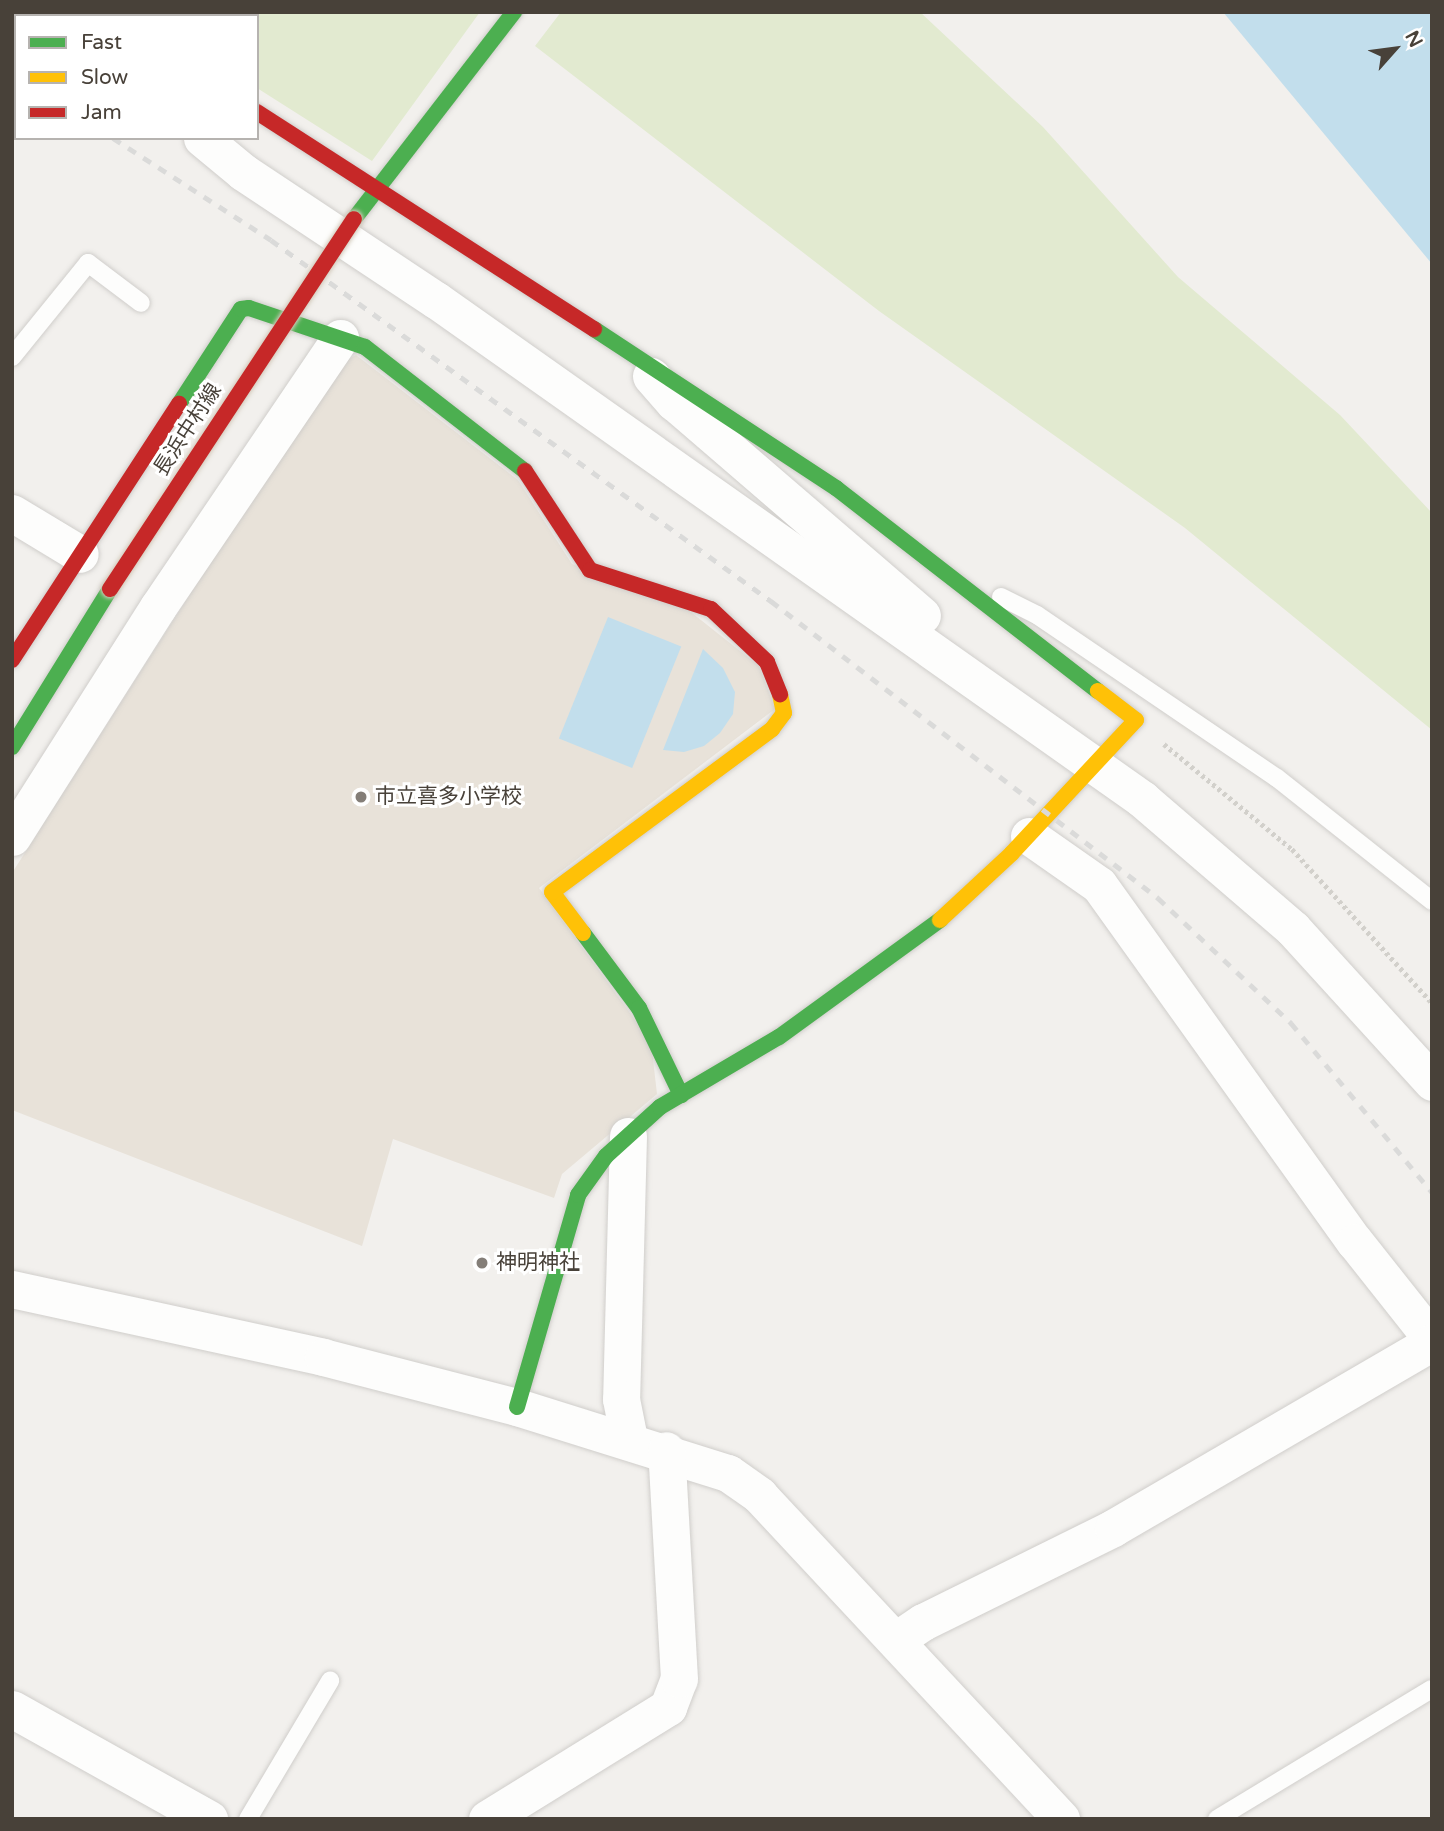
<!DOCTYPE html>
<html>
<head>
<meta charset="utf-8">
<style>
  body { margin:0 }
  #map { position:relative; width:1444px; height:1831px; overflow:hidden; background:#f2f0ed; font-family:"Varela Round","Noto Sans JP",sans-serif }
  div>[style] { position:absolute }
  .education>* { inset:0; background:#e8e2d9 }
  .green>* { inset:0; background:#e2ead0 }
  .water>* { inset:0; background:#c2deec; transform-origin:0 0 }
  .path>* { height:4.5px; margin-top:-2.25px; transform-origin:0; background:repeating-linear-gradient(90deg,#d2d0cb 0 3.5px,transparent 0 7px) }
  .roads { filter:drop-shadow(0 0 2px #d0cecb) drop-shadow(0 0 2px #d0cecb) }
  .lane>* { height:18px; margin:-9px; padding:0 9px; transform-origin:9px; border-radius:9px; background:#fdfdfc }
  .street>* { height:37px; margin:-18.5px; padding:0 18.5px; transform-origin:18.5px; border-radius:18.5px; background:#fdfdfc }
  .fast>* { height:16px; margin:-8px; padding:0 8px; transform-origin:8px; border-radius:8px; background:#4caf50 }
  .slow>* { height:16px; margin:-8px; padding:0 8px; transform-origin:8px; border-radius:8px; background:#ffc107 }
  .jam>* { height:16px; margin:-8px; padding:0 8px; transform-origin:8px; border-radius:8px; background:#c62828 }
  .rail>* { height:5px; margin-top:-2.5px; transform-origin:0; background:repeating-linear-gradient(90deg,#dadad9 0 9px,transparent 0 18px) }
  .bridges { filter:drop-shadow(0 0 2px #d3cabc) drop-shadow(0 0 2px #d3cabc) }
  .jam-bridge>* { height:16px; margin:-8px; padding:0 8px; transform-origin:8px; border-radius:8px; background:#c62828 }
  .dots>* { width:19px; height:19px; translate:-50% -50%; box-sizing:border-box; border:4px solid #fff; border-radius:50% }
  span { translate:-50% -50%; white-space:nowrap; text-align:center; line-height:1.15; -webkit-text-stroke:6px #fff; paint-order:stroke }
  .street-label { font-size:21px; color:#484139 }
  .poi-label { font-size:21px; color:#484139 }
  .left { translate:0 -50%; text-align:left }
  .frame { position:absolute; inset:0; border:14px solid #484139; pointer-events:none }
  .legend { position:absolute; left:14px; top:14px; width:245px; height:126px; box-sizing:border-box; background:#fff; border:2px solid #b6b3b0; margin:0; padding:9px 12px; list-style:none; font-size:21px; color:#484139 }
  .legend li { display:flex; align-items:center; gap:14px; height:35px }
  .legend b { width:35px; border:2px solid #b6b3b0 }
  .north { position:absolute; left:1360px; top:14px; width:70px; height:70px; -webkit-text-stroke:5px #fff; paint-order:stroke; rotate:62deg; font-size:19px; font-weight:700; line-height:28px; text-align:center; color:#484139 }
  .north::after { content:''; display:block; margin:auto; width:24px; height:32px; background:#484139; clip-path:polygon(50% 0,100% 100%,50% 72%,0 100%) }
</style>
</head>
<body>
<div id="map">
  <div class="education">
    <div style="clip-path:polygon(356px 355px,518px 480px,572px 564px,687px 609px,759px 666px,775px 709px,539px 888px,651px 1042px,657px 1094px,562px 1174px,554px 1198px,393px 1139px,362px 1246px,12px 1110px,12px 873px,335px 367px)"></div>
  </div>
  <div class="green">
    <div style="clip-path:polygon(132px 12px,480px 12px,372px 161px,257px 88px,257px 16px)"></div>
    <div style="clip-path:polygon(561px 12px,920px 12px,1043px 127px,1178px 277px,1340px 415px,1432px 513px,1432px 730px,1185px 528px,879px 311px,535px 46px)"></div>
  </div>
  <div class="water">
    <div style="clip-path:polygon(1223px 12px,1432px 12px,1432px 264px,1252px 47px)"></div>
    <div style="left:608px;top:617px;width:79px;height:131px;rotate:22deg"></div>
    <div style="clip-path:polygon(703px 649px,723px 668px,735px 692px,733px 714px,720px 733px,704px 746px,684px 752px,663px 750px)"></div>
  </div>
  <div class="path">
    <div style="left:1164px;top:744px;width:166px;rotate:39.4deg"></div>
    <div style="left:1292px;top:849px;width:208px;rotate:47.7deg"></div>
  </div>
  <div class="roads">
    <div class="lane">
      <div style="left:12px;top:357px;width:121px;rotate:-51deg"></div>
      <div style="left:88px;top:263px;width:66px;rotate:37deg"></div>
      <div style="left:1001px;top:597px;width:40px;rotate:26.6deg"></div>
      <div style="left:1037px;top:615px;width:290px;rotate:34.2deg"></div>
      <div style="left:1277px;top:778px;width:198px;rotate:38.4deg"></div>
      <div style="left:248px;top:1819px;width:161px;rotate:-59.3deg"></div>
      <div style="left:1217px;top:1819px;width:251px;rotate:-31.2deg"></div>
    </div>
    <div class="street">
      <div style="left:77px;top:12px;width:9px;rotate:27deg"></div>
      <div style="left:12px;top:31px;width:4px;rotate:27deg"></div>
      <div style="left:202px;top:138px;width:53px;rotate:39.7deg"></div>
      <div style="left:243px;top:172px;width:232px;rotate:33.6deg"></div>
      <div style="left:436px;top:300px;width:865px;rotate:35.25deg"></div>
      <div style="left:1142px;top:799px;width:199px;rotate:40.7deg"></div>
      <div style="left:1293px;top:929px;width:207px;rotate:47.7deg"></div>
      <div style="left:651px;top:376px;width:35px;rotate:49deg"></div>
      <div style="left:674px;top:402px;width:327px;rotate:40.7deg"></div>
      <div style="left:12px;top:513px;width:79px;rotate:31.1deg"></div>
      <div style="left:1029px;top:836px;width:85px;rotate:35deg"></div>
      <div style="left:1099px;top:885px;width:439px;rotate:54.4deg"></div>
      <div style="left:1355px;top:1242px;width:124px;rotate:51.6deg"></div>
      <div style="left:12px;top:837px;width:272px;rotate:-57.6deg"></div>
      <div style="left:158px;top:607px;width:325px;rotate:-55.9deg"></div>
      <div style="left:628px;top:1136px;width:263px;rotate:91.5deg"></div>
      <div style="left:621px;top:1399px;width:41px;rotate:78.7deg"></div>
      <div style="left:12px;top:1289px;width:318px;rotate:12.3deg"></div>
      <div style="left:323px;top:1357px;width:200px;rotate:14.5deg"></div>
      <div style="left:517px;top:1407px;width:221px;rotate:17.4deg"></div>
      <div style="left:728px;top:1473px;width:38px;rotate:35deg"></div>
      <div style="left:759px;top:1495px;width:443px;rotate:47deg"></div>
      <div style="left:896px;top:1640px;width:32px;rotate:-34deg"></div>
      <div style="left:923px;top:1622px;width:212px;rotate:-26.3deg"></div>
      <div style="left:1113px;top:1528px;width:369px;rotate:-30.2deg"></div>
      <div style="left:12px;top:1709px;width:226px;rotate:29.2deg"></div>
      <div style="left:487px;top:1819px;width:213px;rotate:-31.7deg"></div>
      <div style="left:668px;top:1707px;width:30px;rotate:-69deg"></div>
      <div style="left:679px;top:1679px;width:229px;rotate:-93.2deg"></div>
    </div>
    <div class="fast">
      <div style="left:354px;top:219px;width:262px;rotate:-52.3deg"></div>
      <div style="left:594px;top:329px;width:290px;rotate:33.3deg"></div>
      <div style="left:836px;top:488px;width:331px;rotate:37.8deg"></div>
      <div style="left:179px;top:404px;width:113px;rotate:-56.9deg"></div>
      <div style="left:241px;top:309px;width:8px;rotate:-7deg"></div>
      <div style="left:249px;top:308px;width:122px;rotate:18.6deg"></div>
      <div style="left:365px;top:347px;width:202px;rotate:37.8deg"></div>
      <div style="left:12px;top:747px;width:186px;rotate:-58.2deg"></div>
      <div style="left:583px;top:933px;width:94px;rotate:53.3deg"></div>
      <div style="left:639px;top:1008px;width:97px;rotate:64.2deg"></div>
      <div style="left:517px;top:1407px;width:221px;rotate:-73.9deg"></div>
      <div style="left:578px;top:1195px;width:48px;rotate:-54.3deg"></div>
      <div style="left:606px;top:1156px;width:73px;rotate:-42.2deg"></div>
      <div style="left:660px;top:1107px;width:138px;rotate:-30.5deg"></div>
      <div style="left:779px;top:1037px;width:199px;rotate:-36deg"></div>
    </div>
    <div class="slow">
      <div style="left:940px;top:920px;width:97px;rotate:-42.9deg"></div>
      <div style="left:1011px;top:854px;width:183px;rotate:-47deg"></div>
      <div style="left:1136px;top:720px;width:48px;rotate:-142.7deg"></div>
      <div style="left:583px;top:933px;width:51px;rotate:-127.1deg"></div>
      <div style="left:552px;top:892px;width:274px;rotate:-36.5deg"></div>
      <div style="left:772px;top:729px;width:20px;rotate:-53deg"></div>
      <div style="left:784px;top:713px;width:19px;rotate:-102deg"></div>
    </div>
    <div class="jam">
      <div style="left:257px;top:112px;width:401px;rotate:32.8deg"></div>
      <div style="left:525px;top:471px;width:118px;rotate:56.7deg"></div>
      <div style="left:590px;top:570px;width:127px;rotate:17.9deg"></div>
      <div style="left:711px;top:609px;width:77px;rotate:43.4deg"></div>
      <div style="left:767px;top:662px;width:35px;rotate:68deg"></div>
      <div style="left:12px;top:660px;width:306px;rotate:-56.9deg"></div>
    </div>
  </div>
  <div class="rail">
    <div style="left:12px;top:89px;width:4px;rotate:27deg"></div>
    <div style="left:113px;top:138px;width:188px;rotate:32.8deg"></div>
    <div style="left:271px;top:240px;width:617px;rotate:35.83deg"></div>
    <div style="left:771px;top:601px;width:488px;rotate:37.5deg"></div>
    <div style="left:1158px;top:898px;width:183px;rotate:43.2deg"></div>
    <div style="left:1291px;top:1023px;width:220px;rotate:50.2deg"></div>
  </div>
  <div class="bridges">
    <div class="jam-bridge">
      <div style="left:110px;top:589px;width:443px;rotate:-56.6deg"></div>
    </div>
  </div>
  <div class="dots">
    <div style="left:361px;top:797px;background:#847e78"></div>
    <div style="left:482px;top:1263px;background:#847e78"></div>
  </div>
  <div class="street-label">
    <span style="left:188px;top:430px;rotate:-57deg">長浜中村線</span>
  </div>
  <div class="poi-label">
    <span class="left" style="left:375px;top:797px">市立喜多小学校</span>
    <span class="left" style="left:496px;top:1263px">神明神社</span>
  </div>
  <div class="frame"></div>
  <ul class="legend">
  <li><b style="height:9px;background:#4caf50"></b>Fast</li>
  <li><b style="height:9px;background:#ffc107"></b>Slow</li>
  <li><b style="height:9px;background:#c62828"></b>Jam</li>
  </ul>
  <div class="north">N</div>
</div>
</body>
</html>
